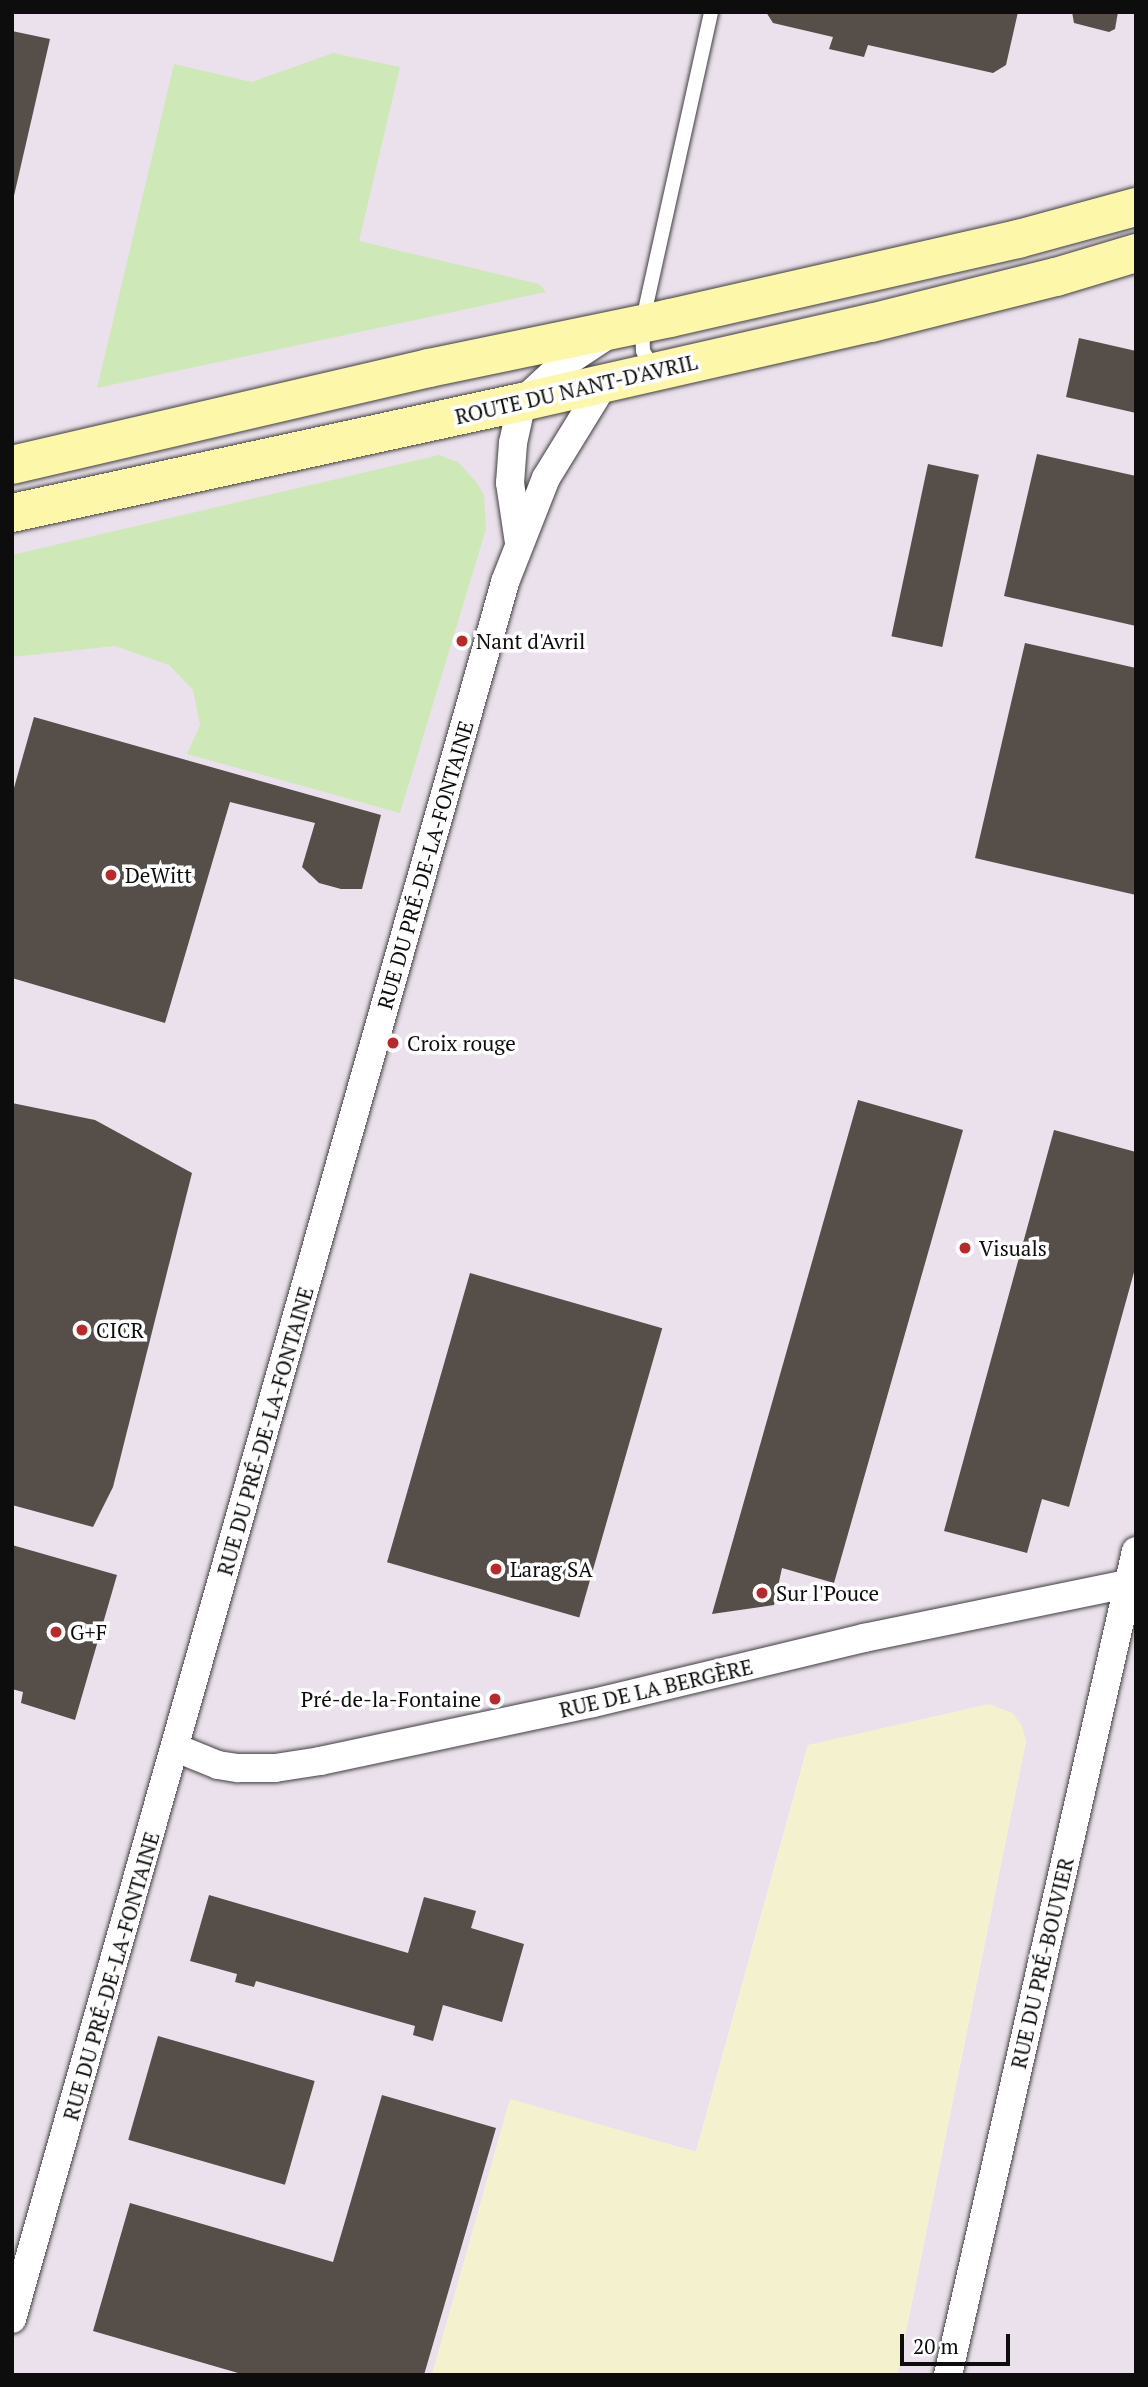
<!DOCTYPE html>
<html>
<head>
<meta charset="utf-8">
<style>
  body { margin:0 }
  #map { position:relative; width:1148px; height:2387px; overflow:hidden; background:#fffced; font-family:"PT Serif",serif }
  div>[style] { position:absolute }
  .industrial>* { inset:0; background:#ebe1ec }
  .farmland>* { inset:0; background:#f4f2ce }
  .green>* { inset:0; background:#cfe8b8 }
  .building>* { inset:0; background:#554e49; transform-origin:0 0 }
  .roads { filter:drop-shadow(0 0 2px #404040) drop-shadow(0 0 2px #404040) }
  .lane>* { height:14px; margin:-7px; padding:0 7px; transform-origin:7px; border-radius:7px; background:#fff }
  .street>* { height:28px; margin:-14px; padding:0 14px; transform-origin:14px; border-radius:14px; background:#fff }
  .secondary>* { height:38px; margin:-19px; padding:0 19px; transform-origin:19px; border-radius:19px; background:#fdf7aa }
  .dots>* { width:19px; height:19px; translate:-50% -50%; box-sizing:border-box; border:4px solid #fff; border-radius:50% }
  span { translate:-50% -50%; white-space:nowrap; text-align:center; line-height:1.15; -webkit-text-stroke:7px #fff; paint-order:stroke }
  .street-label { font-size:21px; color:#0d0d0d }
  .poi-label { font-size:21px; color:#0d0d0d }
  .left { translate:0 -50%; text-align:left }
  .right { translate:-100% -50%; text-align:right }
  .frame { position:absolute; inset:0; border:14px solid #0d0d0d; pointer-events:none }
  .scale { position:absolute; left:900px; top:2334px; width:110px; height:32px; box-sizing:border-box; border:4px solid #0d0d0d; border-top:0; padding-left:9px; font-size:21px; line-height:24px; white-space:nowrap; color:#0d0d0d; -webkit-text-stroke:5px #fff; paint-order:stroke }
</style>
</head>
<body>
<div id="map">
  <div class="industrial">
    <div style="clip-path:polygon(12px 12px,1136px 12px,1136px 2375px,897px 2375px,1026px 1740px,808px 1745px,696px 2152px,510px 2100px,432px 2375px,12px 2375px)"></div>
  </div>
  <div class="farmland">
    <div style="clip-path:polygon(989px 1704px,1012px 1713px,1021px 1724px,1026px 1740px,897px 2375px,432px 2375px,510px 2099px,696px 2152px,808px 1745px)"></div>
  </div>
  <div class="green">
    <div style="clip-path:polygon(333px 53px,400px 67px,359px 241px,539px 284px,546px 292px,97px 388px,174px 64px,252px 82px)"></div>
    <div style="clip-path:polygon(439px 455px,458px 462px,477px 483px,484px 495px,486px 529px,400px 813px,187px 754px,200px 725px,193px 690px,169px 665px,115px 646px,12px 657px,12px 555px)"></div>
  </div>
  <div class="building">
    <div style="clip-path:polygon(766px 12px,1018px 12px,1006px 65px,993px 73px,868px 45px,864px 57px,829px 49px,833px 37px,773px 23px)"></div>
    <div style="clip-path:polygon(1072px 12px,1118px 12px,1115px 29px,1109px 32px,1074px 23px)"></div>
    <div style="clip-path:polygon(12px 31px,50px 39px,13px 200px,12px 200px)"></div>
    <div style="clip-path:polygon(1079px 338px,1136px 351px,1136px 413px,1066px 397px)"></div>
    <div style="clip-path:polygon(1037px 454px,1136px 476px,1136px 626px,1004px 596px)"></div>
    <div style="left:928px;top:464px;width:52px;height:176px;rotate:12deg"></div>
    <div style="clip-path:polygon(1025px 643px,1136px 668px,1136px 895px,975px 858px)"></div>
    <div style="clip-path:polygon(34px 717px,381px 815px,362px 889px,341px 889px,319px 883px,302px 867px,315px 823px,230px 802px,165px 1023px,12px 978px,12px 795px)"></div>
    <div style="clip-path:polygon(858px 1100px,963px 1130px,834px 1583px,782px 1568px,774px 1605px,712px 1614px)"></div>
    <div style="clip-path:polygon(12px 1103px,95px 1120px,192px 1173px,113px 1487px,93px 1527px,12px 1505px)"></div>
    <div style="clip-path:polygon(1054px 1130px,1136px 1152px,1136px 1265px,1069px 1507px,1042px 1499px,1027px 1553px,944px 1531px)"></div>
    <div style="left:470px;top:1273px;width:200px;height:301px;rotate:16deg"></div>
    <div style="clip-path:polygon(12px 1545px,117px 1575px,75px 1720px,21px 1703px,23px 1692px,12px 1689px)"></div>
    <div style="clip-path:polygon(209px 1895px,408px 1953px,424px 1897px,476px 1911px,471px 1928px,524px 1944px,502px 2022px,443px 2005px,433px 2041px,413px 2035px,415px 2026px,256px 1981px,254px 1987px,235px 1982px,237px 1974px,190px 1961px)"></div>
    <div style="left:158px;top:2036px;width:163px;height:108px;rotate:16deg"></div>
    <div style="clip-path:polygon(382px 2095px,496px 2128px,424px 2375px,245px 2375px,93px 2331px,130px 2203px,333px 2262px)"></div>
  </div>
  <div class="roads">
    <div class="lane">
      <div style="left:655px;top:371px;width:23px;rotate:-121deg"></div>
      <div style="left:643px;top:351px;width:27px;rotate:-92deg"></div>
      <div style="left:642px;top:324px;width:320px;rotate:-77.5deg"></div>
    </div>
    <div class="street">
      <div style="left:519px;top:543px;width:61px;rotate:-98.5deg"></div>
      <div style="left:510px;top:483px;width:40px;rotate:-85.7deg"></div>
      <div style="left:513px;top:443px;width:42px;rotate:-77.6deg"></div>
      <div style="left:522px;top:402px;width:54px;rotate:-42.8deg"></div>
      <div style="left:562px;top:365px;width:53px;rotate:-33.4deg"></div>
      <div style="left:176px;top:1748px;width:45px;rotate:22deg"></div>
      <div style="left:218px;top:1765px;width:20px;rotate:9deg"></div>
      <div style="left:238px;top:1768px;width:37px"></div>
      <div style="left:275px;top:1768px;width:46px;rotate:-8.8deg"></div>
      <div style="left:320px;top:1761px;width:279px;rotate:-12deg"></div>
      <div style="left:593px;top:1703px;width:279px;rotate:-13.5deg"></div>
      <div style="left:864px;top:1638px;width:278px;rotate:-11.6deg"></div>
      <div style="left:12px;top:2319px;width:1806px;rotate:-74.15deg"></div>
      <div style="left:505px;top:582px;width:112px;rotate:-68.5deg"></div>
      <div style="left:546px;top:478px;width:113px;rotate:-58.4deg"></div>
      <div style="left:948px;top:2375px;width:845px;rotate:-77.15deg"></div>
    </div>
    <div class="secondary">
      <div style="left:12px;top:465px;width:428px;rotate:-13.1deg"></div>
      <div style="left:429px;top:368px;width:246px;rotate:-11.7deg"></div>
      <div style="left:670px;top:318px;width:357px;rotate:-12.8deg"></div>
      <div style="left:1018px;top:239px;width:122px;rotate:-15.2deg"></div>
      <div style="left:12px;top:513px;width:522px;rotate:-12.28deg"></div>
      <div style="left:522px;top:402px;width:358px;rotate:-12.8deg"></div>
      <div style="left:871px;top:323px;width:191px;rotate:-14deg"></div>
      <div style="left:1056px;top:277px;width:84px;rotate:-16.7deg"></div>
    </div>
  </div>
  <div class="dots">
    <div style="left:462px;top:641px;background:#ba282a"></div>
    <div style="left:111px;top:875px;background:#ba282a"></div>
    <div style="left:393px;top:1043px;background:#ba282a"></div>
    <div style="left:965px;top:1248px;background:#ba282a"></div>
    <div style="left:82px;top:1330px;background:#ba282a"></div>
    <div style="left:496px;top:1569px;background:#ba282a"></div>
    <div style="left:762px;top:1593px;background:#ba282a"></div>
    <div style="left:56px;top:1632px;background:#ba282a"></div>
    <div style="left:495px;top:1699px;background:#ba282a"></div>
  </div>
  <div class="street-label">
    <span style="left:576px;top:389px;rotate:-13deg">ROUTE DU NANT-D'AVRIL</span>
    <span style="left:425px;top:865px;rotate:-74deg">RUE DU PRÉ-DE-LA-FONTAINE</span>
    <span style="left:265px;top:1431px;rotate:-74deg">RUE DU PRÉ-DE-LA-FONTAINE</span>
    <span style="left:656px;top:1688px;rotate:-13deg">RUE DE LA BERGÈRE</span>
    <span style="left:1042px;top:1963px;rotate:-77deg">RUE DU PRÉ-BOUVIER</span>
    <span style="left:111px;top:1976px;rotate:-74deg">RUE DU PRÉ-DE-LA-FONTAINE</span>
  </div>
  <div class="poi-label">
    <span class="left" style="left:476px;top:641px">Nant d'Avril</span>
    <span class="left" style="left:125px;top:875px">DeWitt</span>
    <span class="left" style="left:407px;top:1043px">Croix rouge</span>
    <span class="left" style="left:979px;top:1248px">Visuals</span>
    <span class="left" style="left:96px;top:1330px">CICR</span>
    <span class="left" style="left:510px;top:1569px">Larag SA</span>
    <span class="left" style="left:776px;top:1593px">Sur l'Pouce</span>
    <span class="left" style="left:70px;top:1632px">G+F</span>
    <span class="right" style="left:481px;top:1699px">Pré-de-la-Fontaine</span>
  </div>
  <div class="frame"></div>
  <div class="scale">20 m</div>
</div>
</body>
</html>
